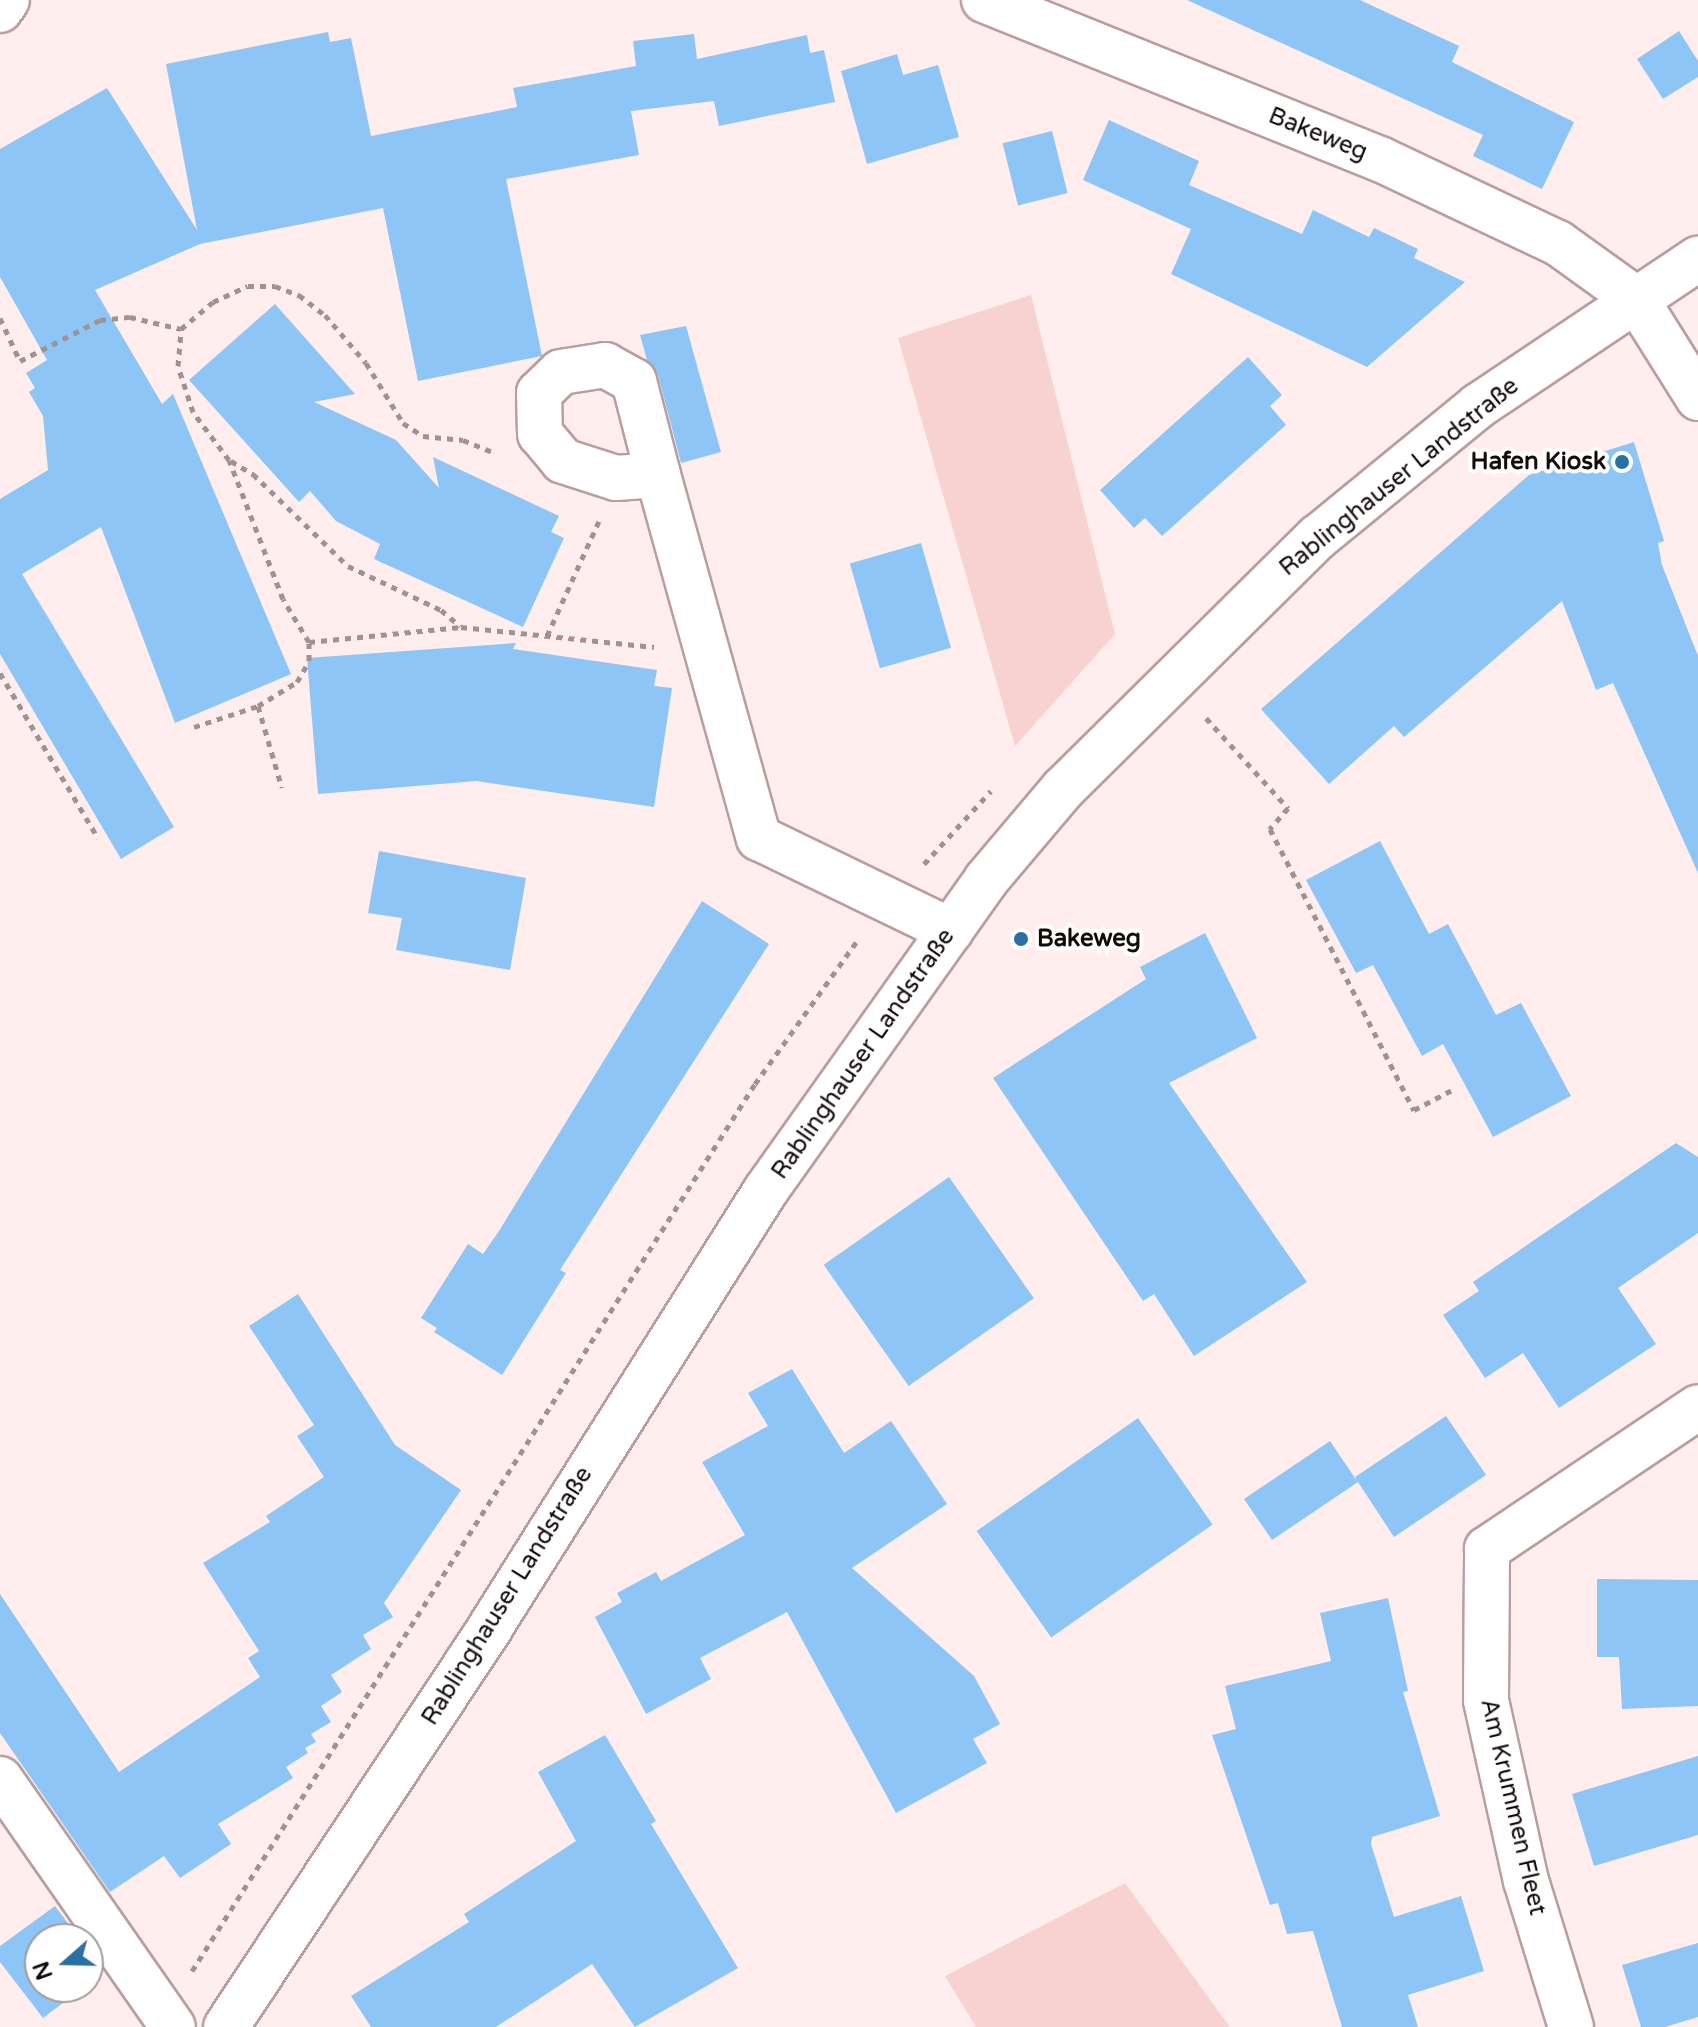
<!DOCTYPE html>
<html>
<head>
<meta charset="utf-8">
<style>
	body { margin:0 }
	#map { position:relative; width:1698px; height:2027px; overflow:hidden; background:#ffeeed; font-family:"Varela Round",sans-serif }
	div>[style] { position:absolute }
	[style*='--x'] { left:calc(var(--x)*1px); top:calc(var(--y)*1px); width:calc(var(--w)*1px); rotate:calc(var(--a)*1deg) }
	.green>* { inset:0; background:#f7d2d0 }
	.building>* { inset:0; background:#8cc5f6; transform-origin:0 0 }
	.path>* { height:5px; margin-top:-2.5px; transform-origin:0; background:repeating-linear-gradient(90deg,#9f9291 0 6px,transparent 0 12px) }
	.roads { filter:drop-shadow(2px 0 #b89e9c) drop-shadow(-2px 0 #b89e9c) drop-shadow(0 2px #b89e9c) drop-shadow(0 -2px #b89e9c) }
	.minor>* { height:44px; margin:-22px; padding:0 22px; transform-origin:22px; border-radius:22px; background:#fff }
	.dots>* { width:22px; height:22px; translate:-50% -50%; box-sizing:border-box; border:4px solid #fff; border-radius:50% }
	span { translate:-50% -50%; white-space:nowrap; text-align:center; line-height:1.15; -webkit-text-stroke:8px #fff; paint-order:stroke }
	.street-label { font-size:24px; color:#130b0a }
	.poi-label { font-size:24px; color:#130b0a; font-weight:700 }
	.right { translate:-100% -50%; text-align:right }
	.left { translate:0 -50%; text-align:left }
	.north { position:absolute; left:24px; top:1923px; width:80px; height:80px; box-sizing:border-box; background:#fff; border:2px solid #a19d9d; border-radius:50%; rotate:250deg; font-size:22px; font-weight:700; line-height:32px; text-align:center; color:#130b0a }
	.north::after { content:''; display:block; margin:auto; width:28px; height:36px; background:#2a70a5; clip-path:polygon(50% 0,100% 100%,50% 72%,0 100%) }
</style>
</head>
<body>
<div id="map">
	<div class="green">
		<i style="clip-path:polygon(1031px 295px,1115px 634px,1015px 746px,898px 338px)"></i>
		<i style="clip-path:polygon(1125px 1883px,1230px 2027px,976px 2027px,945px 1976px)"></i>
	</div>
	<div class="building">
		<i style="clip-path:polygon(1187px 0,1360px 0,1459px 46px,1452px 62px,1574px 122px,1542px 189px,1473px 156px,1483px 135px)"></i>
		<i style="clip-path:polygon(1679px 31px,1698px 61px,1698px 77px,1663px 99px,1637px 59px)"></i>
		<i style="clip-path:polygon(328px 32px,330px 42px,351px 38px,371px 136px,517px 107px,513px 88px,636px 66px,633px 41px,694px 34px,697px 59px,807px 35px,810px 53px,824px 50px,835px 102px,719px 126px,714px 101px,631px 111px,639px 155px,506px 179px,542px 356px,418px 381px,383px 208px,200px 244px,95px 290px,162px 404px,173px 394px,291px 674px,175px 723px,101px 527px,22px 574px,174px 827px,121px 859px,0 654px,0 499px,48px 470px,43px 416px,29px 392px,35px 388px,26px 373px,47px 360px,0 277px,0 149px,107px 88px,197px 230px,166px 64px)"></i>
		<i style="clip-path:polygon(897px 54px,903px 75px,938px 65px,959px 137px,867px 164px,841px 71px)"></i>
		<i style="clip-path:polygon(1109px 120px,1199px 161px,1189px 185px,1302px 234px,1313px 210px,1369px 237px,1374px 228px,1418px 249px,1414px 258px,1465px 282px,1367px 367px,1171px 274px,1191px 229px,1083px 180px)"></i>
		<i style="left:1052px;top:131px;width:64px;height:51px;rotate:76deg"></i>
		<i style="clip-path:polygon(275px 304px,355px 394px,314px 402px,396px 440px,439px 488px,433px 457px,559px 516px,551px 532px,564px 538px,523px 627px,374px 559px,380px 544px,336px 521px,310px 491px,299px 502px,189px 380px)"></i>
		<i style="clip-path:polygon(686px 326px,721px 452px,681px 463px,658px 375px,647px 360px,640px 335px)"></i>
		<i style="clip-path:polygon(1248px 357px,1282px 395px,1270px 406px,1286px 425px,1162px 536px,1145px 518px,1134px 528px,1100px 490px)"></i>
		<i style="clip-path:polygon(1634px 442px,1664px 541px,1658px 543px,1662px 565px,1698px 656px,1698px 873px,1613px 683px,1596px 690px,1562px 601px,1404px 737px,1394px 726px,1329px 784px,1261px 709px,1529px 475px)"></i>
		<i style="left:921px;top:543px;width:109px;height:74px;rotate:74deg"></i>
		<i style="clip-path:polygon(516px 643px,513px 649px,657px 670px,654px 686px,672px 688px,654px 807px,476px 781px,318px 794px,307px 658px)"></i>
		<i style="clip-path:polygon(1380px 841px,1429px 934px,1448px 924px,1496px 1015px,1521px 1003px,1571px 1096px,1493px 1137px,1443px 1044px,1422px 1056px,1373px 965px,1356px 973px,1306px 880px)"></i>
		<i style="clip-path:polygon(379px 851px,526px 878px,510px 970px,396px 950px,402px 918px,368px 913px)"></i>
		<i style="clip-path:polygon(702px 901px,769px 944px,560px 1270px,566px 1273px,502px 1375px,434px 1332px,437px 1328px,421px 1318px,468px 1244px,483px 1254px,499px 1231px)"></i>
		<i style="clip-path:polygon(1205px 933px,1257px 1038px,1169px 1083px,1307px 1282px,1194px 1356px,1154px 1294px,1143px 1301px,993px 1078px,1146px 979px,1140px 967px)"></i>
		<i style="clip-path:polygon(1676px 1143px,1698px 1157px,1698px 1233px,1618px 1288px,1656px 1344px,1559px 1408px,1523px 1353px,1485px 1378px,1443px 1315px,1479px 1291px,1473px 1282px)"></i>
		<i style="left:949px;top:1177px;width:148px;height:153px;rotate:55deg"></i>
		<i style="clip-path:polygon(298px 1294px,395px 1445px,461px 1490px,384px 1603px,393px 1617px,363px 1635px,371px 1649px,331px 1675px,342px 1692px,321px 1706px,331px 1722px,311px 1734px,316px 1742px,305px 1748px,308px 1753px,286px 1767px,293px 1778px,218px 1824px,231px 1844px,180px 1878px,164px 1856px,110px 1892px,0 1733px,0 1594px,119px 1772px,260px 1677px,248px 1658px,259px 1651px,203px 1563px,270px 1522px,266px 1516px,324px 1477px,297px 1436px,314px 1425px,249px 1326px)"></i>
		<i style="clip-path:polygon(792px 1369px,844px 1453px,891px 1421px,947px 1504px,852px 1568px,974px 1676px,1000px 1724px,973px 1739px,987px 1763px,896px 1813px,787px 1612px,700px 1658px,711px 1679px,646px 1714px,595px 1617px,622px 1602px,617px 1593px,656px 1572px,661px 1581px,745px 1535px,702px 1462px,768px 1426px,748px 1393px)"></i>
		<i style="clip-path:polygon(1446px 1416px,1486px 1475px,1394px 1537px,1358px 1482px,1272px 1540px,1244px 1499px,1330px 1441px,1357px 1481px,1355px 1477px)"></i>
		<i style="left:1138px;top:1418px;width:130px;height:197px;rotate:55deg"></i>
		<i style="clip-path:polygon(1597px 1579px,1698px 1580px,1698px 1706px,1622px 1709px,1619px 1657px,1597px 1657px)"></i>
		<i style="clip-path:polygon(1388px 1598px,1408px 1691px,1403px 1692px,1440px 1816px,1372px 1837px,1371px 1844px,1394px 1917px,1461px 1896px,1484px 1971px,1408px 1995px,1418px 2027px,1342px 2027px,1313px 1931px,1287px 1934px,1278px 1903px,1270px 1905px,1212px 1735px,1236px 1729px,1225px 1686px,1331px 1661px,1320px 1613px)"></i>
		<i style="clip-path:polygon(605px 1735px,656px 1821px,651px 1824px,738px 1968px,635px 2027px,592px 1964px,496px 2027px,371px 2027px,351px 1996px,469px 1922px,464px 1914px,576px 1841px,538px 1772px)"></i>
		<i style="clip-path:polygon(1698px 1756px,1698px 1835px,1594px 1866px,1572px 1794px)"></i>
		<i style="clip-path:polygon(55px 1906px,80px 1939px,40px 1939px,40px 1987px,84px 1987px,43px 2018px,0 1962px,0 1946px)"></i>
		<i style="clip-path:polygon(1698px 1943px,1698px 2017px,1665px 2027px,1641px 2027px,1622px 1965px)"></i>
	</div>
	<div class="path">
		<i style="--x:0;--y:318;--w:47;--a:65.1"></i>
		<i style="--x:20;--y:361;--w:90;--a:-27.1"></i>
		<i style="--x:100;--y:320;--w:30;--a:-6"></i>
		<i style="--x:130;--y:317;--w:52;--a:13.2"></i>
		<i style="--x:231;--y:461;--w:26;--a:31"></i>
		<i style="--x:253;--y:474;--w:132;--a:44.1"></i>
		<i style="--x:348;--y:566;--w:103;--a:25.3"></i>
		<i style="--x:441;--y:610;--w:25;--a:40"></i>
		<i style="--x:547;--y:636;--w:126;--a:-65.7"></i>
		<i style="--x:309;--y:642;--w:153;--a:-5.6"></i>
		<i style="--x:461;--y:627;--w:194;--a:5.9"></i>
		<i style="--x:0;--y:673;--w:192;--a:59.3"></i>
		<i style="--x:258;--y:706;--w:85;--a:73.7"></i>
		<i style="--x:1206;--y:718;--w:122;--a:47.7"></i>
		<i style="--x:1288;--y:808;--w:28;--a:131"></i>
		<i style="--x:1270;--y:829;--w:316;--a:62.9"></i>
		<i style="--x:1414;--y:1110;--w:45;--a:-27.7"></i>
		<i style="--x:194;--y:727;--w:67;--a:-18.2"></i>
		<i style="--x:258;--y:706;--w:46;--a:-31.6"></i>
		<i style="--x:297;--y:682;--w:24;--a:-60"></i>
		<i style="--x:309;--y:661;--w:19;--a:-90"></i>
		<i style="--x:309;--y:642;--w:50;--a:-121.2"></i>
		<i style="--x:283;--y:599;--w:149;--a:-111.2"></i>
		<i style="--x:229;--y:460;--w:60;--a:-126.9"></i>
		<i style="--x:193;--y:412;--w:48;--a:-108.1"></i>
		<i style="--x:178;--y:366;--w:37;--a:-85"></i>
		<i style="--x:181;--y:329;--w:42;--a:-40.2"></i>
		<i style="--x:213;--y:302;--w:38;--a:-25"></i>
		<i style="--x:248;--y:286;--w:27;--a:0"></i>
		<i style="--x:275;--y:286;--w:26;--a:21"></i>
		<i style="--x:299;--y:295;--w:33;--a:38"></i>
		<i style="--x:325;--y:315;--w:63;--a:49.5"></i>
		<i style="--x:366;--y:363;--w:70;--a:58.3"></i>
		<i style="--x:403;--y:423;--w:24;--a:33"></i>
		<i style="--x:423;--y:436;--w:40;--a:5.7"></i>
		<i style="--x:463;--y:440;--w:35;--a:22"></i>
		<i style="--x:924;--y:864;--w:99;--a:-47.5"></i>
		<i style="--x:192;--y:1971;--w:1051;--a:-57.6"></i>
		<i style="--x:755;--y:1084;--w:176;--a:-54.5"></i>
	</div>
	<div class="roads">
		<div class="minor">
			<i style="--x:984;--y:0;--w:427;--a:21.9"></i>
			<i style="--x:1380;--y:159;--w:197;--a:25.3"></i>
			<i style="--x:1558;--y:243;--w:96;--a:35.7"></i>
			<i style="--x:1636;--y:299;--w:117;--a:57.9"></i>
			<i style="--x:0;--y:10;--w:12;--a:-55"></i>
			<i style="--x:605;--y:365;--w:33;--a:29"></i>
			<i style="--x:634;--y:381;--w:97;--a:75.7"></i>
			<i style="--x:658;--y:475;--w:42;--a:175.9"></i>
			<i style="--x:616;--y:478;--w:56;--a:-162.2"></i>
			<i style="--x:563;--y:461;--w:35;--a:-130"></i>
			<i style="--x:540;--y:434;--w:41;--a:-91.4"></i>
			<i style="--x:539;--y:393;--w:30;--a:-44"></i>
			<i style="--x:561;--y:372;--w:45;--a:-9"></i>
			<i style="--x:658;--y:475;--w:377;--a:74.5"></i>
			<i style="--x:759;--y:838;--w:213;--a:25.8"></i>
			<i style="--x:0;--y:1779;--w:302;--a:55.1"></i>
			<i style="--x:226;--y:2027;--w:481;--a:-56.5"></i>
			<i style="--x:491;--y:1626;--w:515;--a:-57.76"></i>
			<i style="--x:766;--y:1190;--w:380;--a:-54.6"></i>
			<i style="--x:986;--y:880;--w:119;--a:-49.8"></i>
			<i style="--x:1063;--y:789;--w:359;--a:-44.7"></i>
			<i style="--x:1318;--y:537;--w:207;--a:-39.3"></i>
			<i style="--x:1478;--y:406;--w:265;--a:-33.8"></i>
			<i style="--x:1571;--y:2027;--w:153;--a:-107.1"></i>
			<i style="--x:1526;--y:1881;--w:185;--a:-102.5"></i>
			<i style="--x:1486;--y:1700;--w:151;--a:-89.6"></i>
			<i style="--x:1487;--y:1549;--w:254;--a:-33.9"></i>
		</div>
	</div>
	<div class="dots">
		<i style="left:1622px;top:462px;background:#2a70a5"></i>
		<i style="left:1021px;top:939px;background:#2a70a5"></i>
	</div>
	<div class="street-label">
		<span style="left:1318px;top:134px;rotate:22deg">Bakeweg</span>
		<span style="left:1399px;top:477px;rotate:-39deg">Rablinghauser Landstraße</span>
		<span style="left:863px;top:1054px;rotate:-55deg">Rablinghauser Landstraße</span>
		<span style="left:507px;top:1596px;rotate:-58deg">Rablinghauser Landstraße</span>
		<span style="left:1513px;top:1807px;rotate:77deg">Am Krummen Fleet</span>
	</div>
	<div class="poi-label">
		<span class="right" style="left:1606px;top:462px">Hafen Kiosk</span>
		<span class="left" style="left:1037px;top:939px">Bakeweg</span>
	</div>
	<div class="north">N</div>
</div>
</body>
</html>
